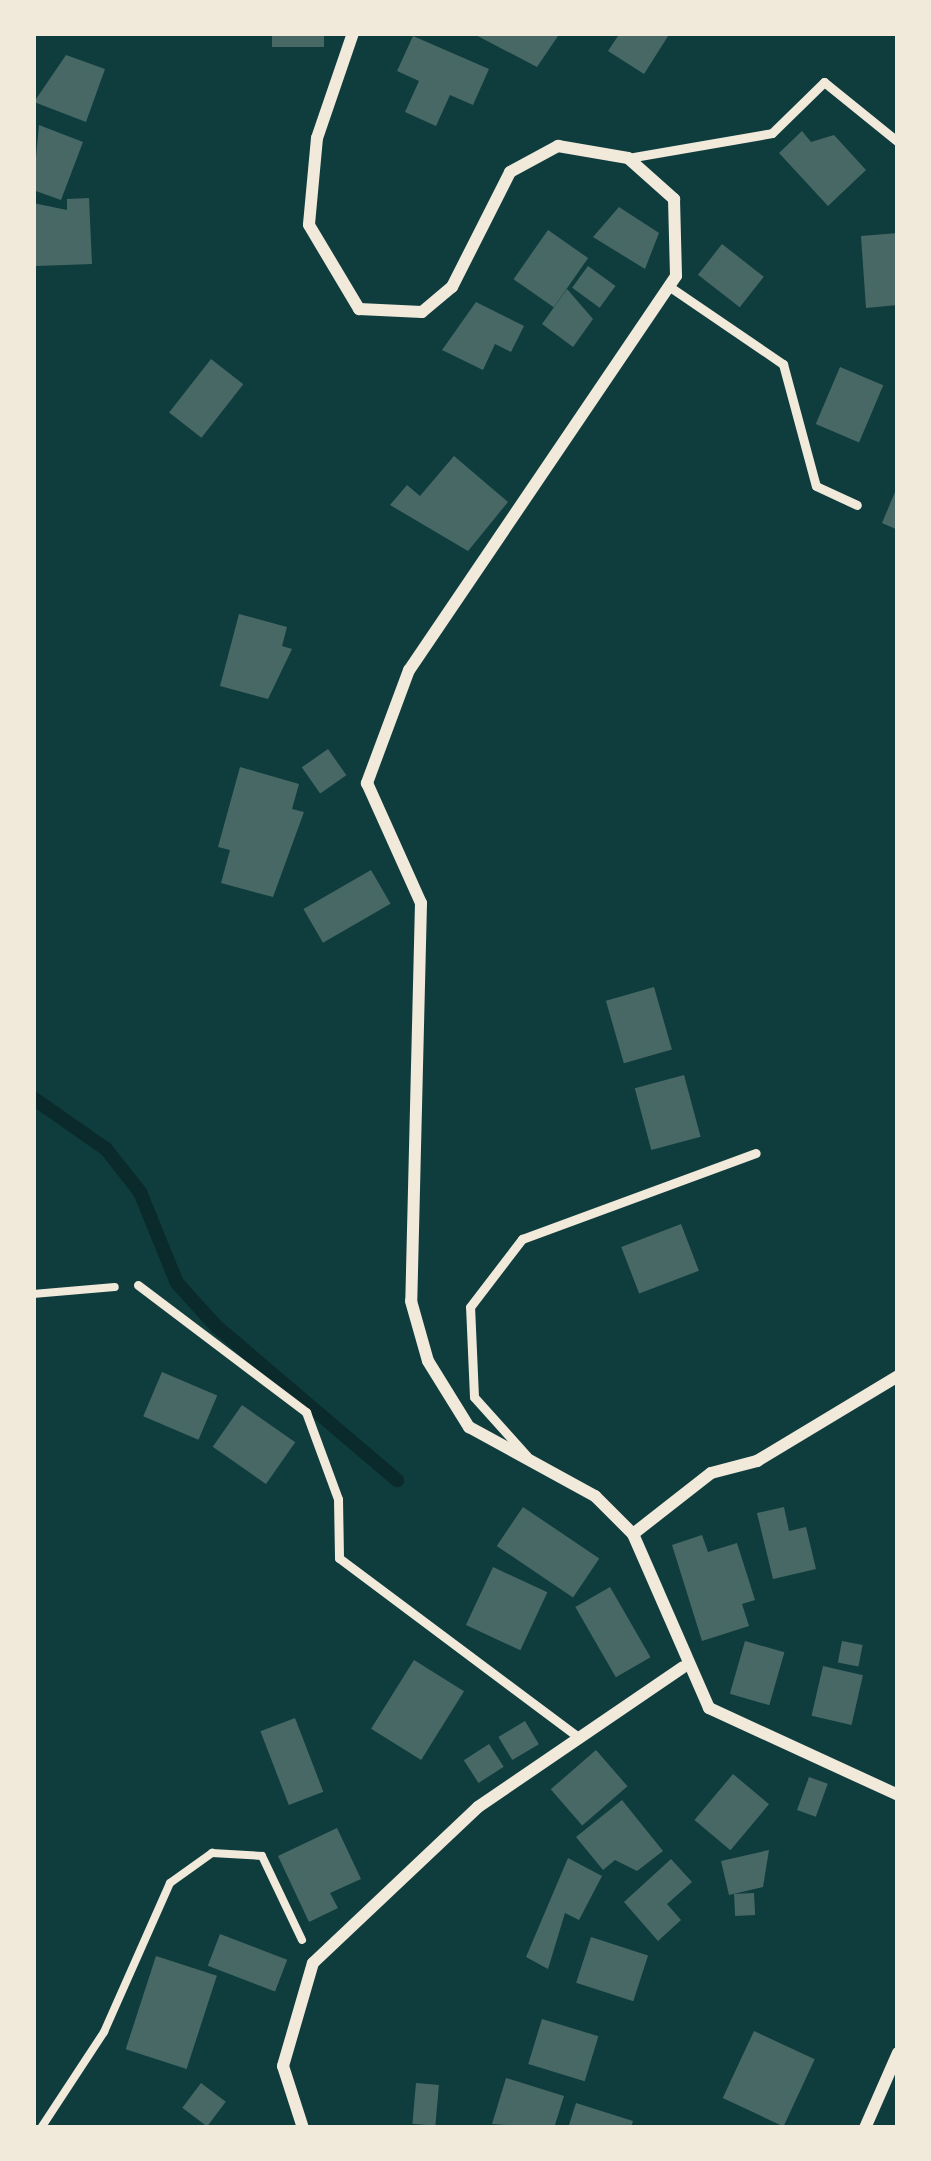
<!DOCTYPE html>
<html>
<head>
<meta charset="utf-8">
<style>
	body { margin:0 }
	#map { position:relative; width:931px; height:2161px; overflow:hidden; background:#0f3d3e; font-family:Cabin,sans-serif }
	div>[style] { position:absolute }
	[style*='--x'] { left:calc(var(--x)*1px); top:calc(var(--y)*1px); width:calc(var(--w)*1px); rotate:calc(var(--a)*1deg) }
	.stream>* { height:14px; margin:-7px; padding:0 7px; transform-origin:7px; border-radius:7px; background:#0a2a2b }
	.building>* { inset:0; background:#486865; transform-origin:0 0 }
	.path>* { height:8px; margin:-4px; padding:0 4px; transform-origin:4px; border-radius:4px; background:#f1e9da }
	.service>* { height:9px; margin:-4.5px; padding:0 4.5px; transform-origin:4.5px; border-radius:4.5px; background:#f1e9da }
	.minor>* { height:12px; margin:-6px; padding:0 6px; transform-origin:6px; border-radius:6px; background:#f1e9da }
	span { translate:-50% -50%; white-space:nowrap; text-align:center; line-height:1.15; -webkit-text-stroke:12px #f1e9da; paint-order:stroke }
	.frame { position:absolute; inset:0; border:36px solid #f1e9da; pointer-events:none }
</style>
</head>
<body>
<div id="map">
	<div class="stream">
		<i style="--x:33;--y:1098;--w:89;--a:34.9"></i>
		<i style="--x:106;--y:1149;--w:55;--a:51.7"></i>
		<i style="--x:140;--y:1192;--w:98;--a:67.9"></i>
		<i style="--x:177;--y:1283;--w:58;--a:47.8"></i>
		<i style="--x:216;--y:1326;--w:238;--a:40.4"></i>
	</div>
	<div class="building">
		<i style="left:272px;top:33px;width:52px;height:14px"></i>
		<i style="clip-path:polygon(472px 33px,560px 33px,537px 67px)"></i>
		<i style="clip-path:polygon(620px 33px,670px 33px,644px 74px,608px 51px)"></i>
		<i style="clip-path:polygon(413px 36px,489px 69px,473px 105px,450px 95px,436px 126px,405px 112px,419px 81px,397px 71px)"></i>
		<i style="clip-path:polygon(66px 55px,105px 69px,86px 122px,34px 102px)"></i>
		<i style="clip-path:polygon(39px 125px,83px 142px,61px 200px,33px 190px)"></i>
		<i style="clip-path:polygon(802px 131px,811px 142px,834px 135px,866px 170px,828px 206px,779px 153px)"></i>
		<i style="clip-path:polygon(89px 198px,92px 264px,36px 266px,33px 203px,67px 210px,67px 199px)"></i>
		<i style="clip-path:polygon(619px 207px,659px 233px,645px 269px,593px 237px)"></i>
		<i style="left:548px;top:230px;width:49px;height:60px;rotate:35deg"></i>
		<i style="clip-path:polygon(898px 233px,898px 305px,866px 308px,861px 236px)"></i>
		<i style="left:722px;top:244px;width:53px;height:39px;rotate:38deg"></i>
		<i style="left:588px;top:266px;width:34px;height:27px;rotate:36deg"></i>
		<i style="clip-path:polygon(567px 289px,593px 319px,573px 347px,542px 324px)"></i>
		<i style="clip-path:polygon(476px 302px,524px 326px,511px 352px,495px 344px,483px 370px,442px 350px)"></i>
		<i style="left:211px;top:359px;width:41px;height:68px;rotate:38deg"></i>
		<i style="left:840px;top:367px;width:47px;height:62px;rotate:23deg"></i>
		<i style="clip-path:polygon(454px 456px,508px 502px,468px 551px,390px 505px,407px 485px,420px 496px)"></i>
		<i style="clip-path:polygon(898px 485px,898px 530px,882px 523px)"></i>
		<i style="clip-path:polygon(239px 614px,287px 627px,282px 646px,292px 649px,268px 699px,220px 686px)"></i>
		<i style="left:328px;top:749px;width:32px;height:32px;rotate:55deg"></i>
		<i style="clip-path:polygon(240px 767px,299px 784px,292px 809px,304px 812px,273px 897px,221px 883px,230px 850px,218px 847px)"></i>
		<i style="left:371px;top:870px;width:39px;height:78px;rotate:60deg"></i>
		<i style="left:654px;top:987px;width:65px;height:50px;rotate:74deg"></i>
		<i style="left:684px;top:1075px;width:64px;height:51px;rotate:75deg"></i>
		<i style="left:681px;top:1224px;width:50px;height:64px;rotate:69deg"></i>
		<i style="left:162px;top:1372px;width:60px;height:48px;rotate:23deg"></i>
		<i style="left:242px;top:1405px;width:65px;height:51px;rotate:35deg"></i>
		<i style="left:523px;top:1507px;width:92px;height:47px;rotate:34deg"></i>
		<i style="clip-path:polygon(784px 1507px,789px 1531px,806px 1527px,816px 1569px,773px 1579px,757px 1513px)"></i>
		<i style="clip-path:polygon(702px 1535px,708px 1552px,737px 1543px,755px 1600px,742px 1604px,749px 1626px,702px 1641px,672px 1545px)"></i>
		<i style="left:493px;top:1567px;width:60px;height:64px;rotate:25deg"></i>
		<i style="left:610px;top:1587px;width:81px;height:40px;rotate:60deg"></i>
		<i style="left:745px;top:1641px;width:41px;height:55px;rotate:16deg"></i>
		<i style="left:842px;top:1641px;width:21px;height:22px;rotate:11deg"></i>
		<i style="left:414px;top:1660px;width:59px;height:81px;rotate:32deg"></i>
		<i style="left:823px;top:1666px;width:41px;height:51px;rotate:13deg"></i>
		<i style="left:295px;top:1718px;width:79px;height:37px;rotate:69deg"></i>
		<i style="left:525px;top:1721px;width:27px;height:31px;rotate:59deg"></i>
		<i style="left:489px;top:1744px;width:27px;height:30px;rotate:57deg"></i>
		<i style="left:596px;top:1750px;width:48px;height:60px;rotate:49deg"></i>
		<i style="left:733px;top:1774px;width:47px;height:60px;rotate:40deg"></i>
		<i style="left:809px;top:1777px;width:20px;height:35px;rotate:20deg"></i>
		<i style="clip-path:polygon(622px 1800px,663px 1851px,637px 1871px,615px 1860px,603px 1870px,576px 1837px)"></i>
		<i style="clip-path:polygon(337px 1828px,361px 1879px,330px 1893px,338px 1908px,309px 1922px,278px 1856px)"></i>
		<i style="clip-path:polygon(769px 1850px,763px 1887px,729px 1895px,721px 1861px)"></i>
		<i style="clip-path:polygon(568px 1858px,602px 1876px,579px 1920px,565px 1913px,548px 1969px,526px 1957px)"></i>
		<i style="clip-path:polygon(671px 1859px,692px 1882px,667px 1904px,681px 1920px,658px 1941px,624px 1902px)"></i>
		<i style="left:754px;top:1893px;width:22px;height:20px;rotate:87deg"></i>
		<i style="left:220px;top:1934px;width:72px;height:34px;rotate:21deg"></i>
		<i style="left:591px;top:1937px;width:60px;height:48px;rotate:18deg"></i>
		<i style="left:156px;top:1956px;width:64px;height:98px;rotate:18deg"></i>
		<i style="left:542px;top:2019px;width:59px;height:47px;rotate:17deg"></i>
		<i style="left:754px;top:2031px;width:67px;height:74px;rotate:25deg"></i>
		<i style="clip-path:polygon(506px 2078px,564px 2096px,554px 2128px,492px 2124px)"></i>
		<i style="left:201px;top:2083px;width:31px;height:31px;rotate:37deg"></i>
		<i style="left:416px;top:2083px;width:23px;height:41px;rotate:5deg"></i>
		<i style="clip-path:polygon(576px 2103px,633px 2121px,631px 2128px,568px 2128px)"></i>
	</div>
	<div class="path">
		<i style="--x:33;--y:1294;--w:82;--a:-4.9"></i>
		<i style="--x:41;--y:2128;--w:115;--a:-56.7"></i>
		<i style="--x:104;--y:2032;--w:163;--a:-66.1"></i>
		<i style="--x:170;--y:1883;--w:52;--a:-35.5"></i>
		<i style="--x:212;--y:1853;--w:50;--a:3.4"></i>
		<i style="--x:262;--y:1856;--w:93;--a:64.5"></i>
	</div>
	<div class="service">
		<i style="--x:628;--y:158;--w:146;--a:-9.8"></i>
		<i style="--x:772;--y:133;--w:73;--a:-44.4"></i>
		<i style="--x:824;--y:82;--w:95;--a:39"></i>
		<i style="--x:670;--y:287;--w:137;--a:34.3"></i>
		<i style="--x:783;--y:364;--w:126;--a:74.9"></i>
		<i style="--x:816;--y:486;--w:45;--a:24.9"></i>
		<i style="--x:138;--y:1285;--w:211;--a:37.1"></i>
		<i style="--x:306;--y:1412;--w:93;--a:69.8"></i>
		<i style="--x:338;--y:1499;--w:59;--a:89"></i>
		<i style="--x:339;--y:1558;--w:299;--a:36.8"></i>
		<i style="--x:527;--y:1456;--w:79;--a:-131.9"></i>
		<i style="--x:474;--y:1397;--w:90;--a:-92.5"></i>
		<i style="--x:470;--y:1307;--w:86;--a:-52.6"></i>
		<i style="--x:522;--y:1239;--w:249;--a:-20.2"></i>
	</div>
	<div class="minor">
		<i style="--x:353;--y:33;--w:111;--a:108.9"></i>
		<i style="--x:317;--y:138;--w:87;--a:95.3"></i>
		<i style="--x:309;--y:225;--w:98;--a:59.2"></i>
		<i style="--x:359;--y:309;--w:63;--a:2.7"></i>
		<i style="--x:422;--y:312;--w:39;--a:-40"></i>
		<i style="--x:452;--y:287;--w:129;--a:-63.2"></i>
		<i style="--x:510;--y:172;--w:55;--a:-28.4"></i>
		<i style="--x:558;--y:146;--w:71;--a:9.7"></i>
		<i style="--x:628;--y:158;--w:62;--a:41.7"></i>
		<i style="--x:674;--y:199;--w:77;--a:88.5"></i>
		<i style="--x:676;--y:276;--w:476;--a:124.1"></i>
		<i style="--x:409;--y:670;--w:121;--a:110.4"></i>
		<i style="--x:367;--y:783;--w:132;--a:65.8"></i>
		<i style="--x:421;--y:903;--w:398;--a:91.4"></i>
		<i style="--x:411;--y:1301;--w:62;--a:74.2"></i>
		<i style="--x:428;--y:1361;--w:78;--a:58.2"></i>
		<i style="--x:469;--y:1427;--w:144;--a:28.7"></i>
		<i style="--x:595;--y:1496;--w:54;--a:45"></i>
		<i style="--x:633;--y:1534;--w:190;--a:66.4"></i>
		<i style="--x:709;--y:1708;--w:208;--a:24.7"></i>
		<i style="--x:633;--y:1534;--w:99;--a:-38"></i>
		<i style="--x:711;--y:1473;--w:48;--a:-14.6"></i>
		<i style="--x:757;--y:1461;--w:165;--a:-31.1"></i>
		<i style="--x:303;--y:2128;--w:65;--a:-107.9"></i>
		<i style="--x:283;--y:2066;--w:107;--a:-73.8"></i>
		<i style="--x:313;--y:1963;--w:227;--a:-43.4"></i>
		<i style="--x:478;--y:1807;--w:248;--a:-34.3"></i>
		<i style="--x:865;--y:2128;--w:82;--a:-66.3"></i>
	</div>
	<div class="frame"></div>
</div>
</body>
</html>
